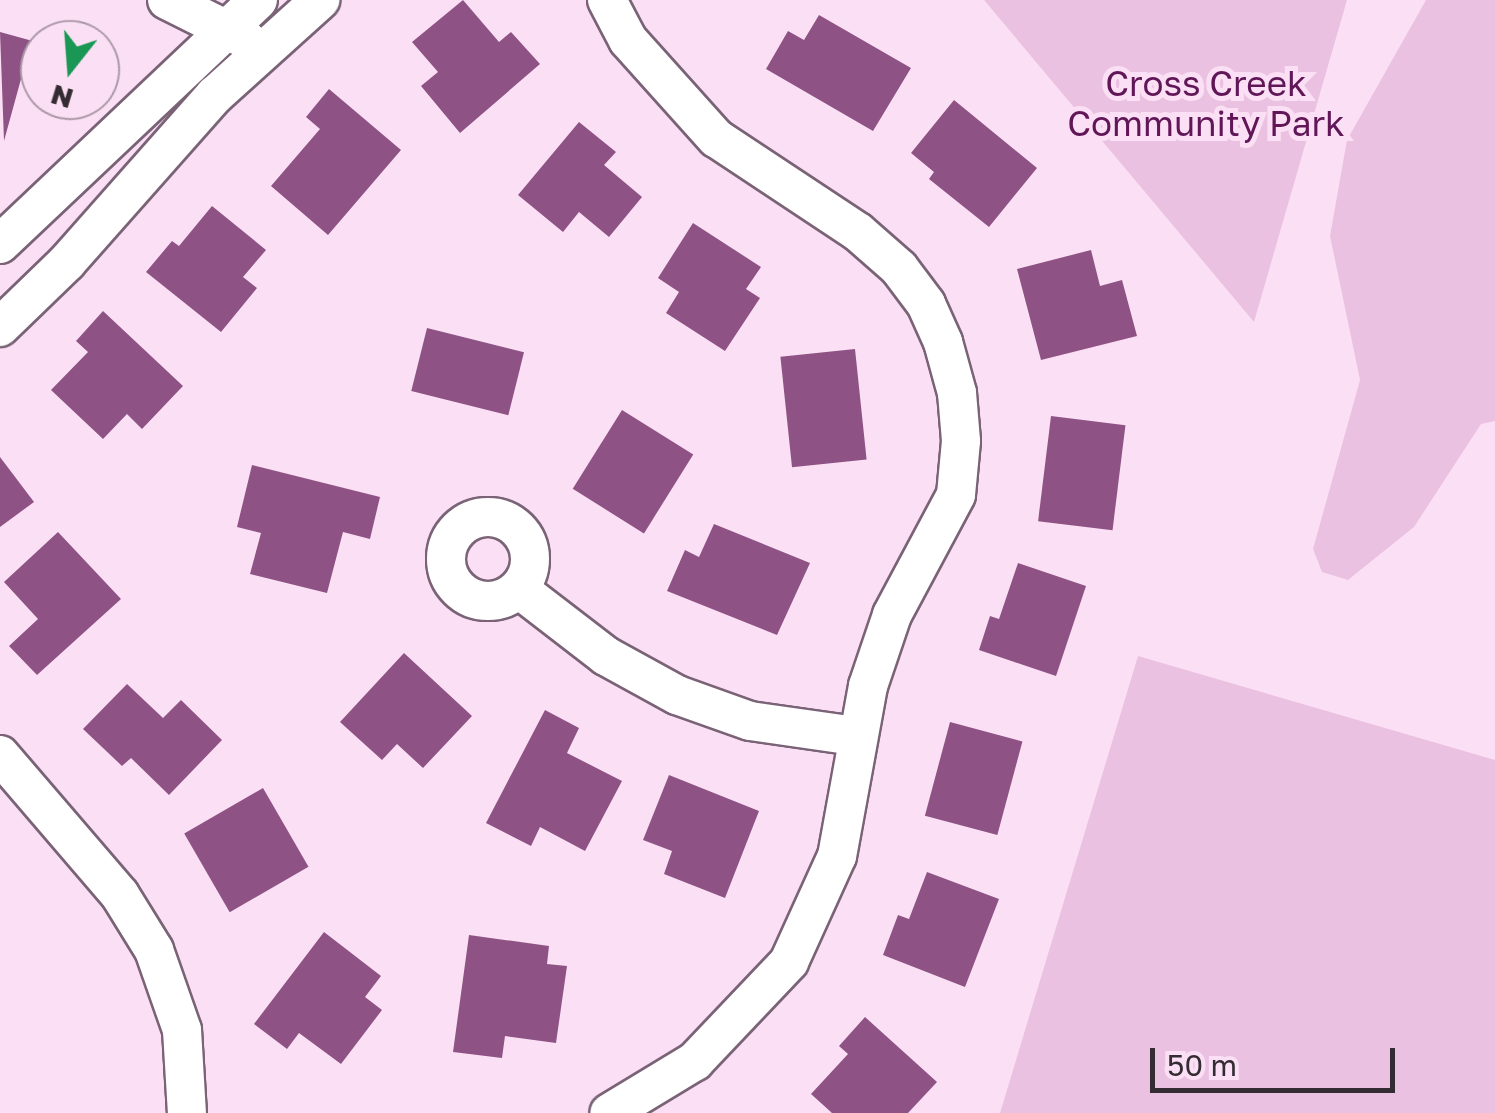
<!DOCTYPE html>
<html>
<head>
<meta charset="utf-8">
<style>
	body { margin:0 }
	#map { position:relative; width:1495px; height:1113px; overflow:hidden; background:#fbe0f5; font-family:"Golos Text",sans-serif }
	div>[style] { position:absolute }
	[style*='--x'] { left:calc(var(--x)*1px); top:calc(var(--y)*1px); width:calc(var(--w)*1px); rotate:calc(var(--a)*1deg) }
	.green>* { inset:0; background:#ebc1e2 }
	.building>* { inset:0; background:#8e5384; transform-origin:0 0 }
	.roads { filter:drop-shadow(2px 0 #7a6376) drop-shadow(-2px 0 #7a6376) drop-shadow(0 2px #7a6376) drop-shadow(0 -2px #7a6376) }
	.minor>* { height:38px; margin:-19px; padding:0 19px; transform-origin:19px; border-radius:19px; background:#fff }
	.minor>.ring { margin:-19px; padding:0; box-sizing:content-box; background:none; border:38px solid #fff; border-radius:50% }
	span { translate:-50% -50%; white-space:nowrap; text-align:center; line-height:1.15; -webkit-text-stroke:10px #fbe0f5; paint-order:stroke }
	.park-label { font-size:35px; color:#611658 }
	.north { position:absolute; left:20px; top:20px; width:100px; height:100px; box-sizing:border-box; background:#fbe0f5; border:2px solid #ac98a7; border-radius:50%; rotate:197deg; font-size:28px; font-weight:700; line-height:40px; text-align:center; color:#352b33 }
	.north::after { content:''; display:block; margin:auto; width:35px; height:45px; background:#1a9754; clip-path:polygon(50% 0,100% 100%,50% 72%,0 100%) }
	.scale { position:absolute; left:1150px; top:1048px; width:245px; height:45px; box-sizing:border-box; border:5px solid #352b33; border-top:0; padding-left:12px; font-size:30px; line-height:35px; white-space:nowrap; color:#352b33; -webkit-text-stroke:8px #fbe0f5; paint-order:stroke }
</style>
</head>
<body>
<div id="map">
	<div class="green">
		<i style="clip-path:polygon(984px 0,1347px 0,1254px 322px)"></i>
		<i style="clip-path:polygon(1426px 0,1495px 0,1495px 421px,1481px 424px,1414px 527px,1348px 580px,1322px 572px,1313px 549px,1360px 380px,1330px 236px,1347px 140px)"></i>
		<i style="clip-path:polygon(1138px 656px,1495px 760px,1495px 1113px,1000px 1113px)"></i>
	</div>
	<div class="building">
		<i style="clip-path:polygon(463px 0,499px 42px,511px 32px,540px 64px,460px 133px,421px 86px,438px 72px,412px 42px)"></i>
		<i style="clip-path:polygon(819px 15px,911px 68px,873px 131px,766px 69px,788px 31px,804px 40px)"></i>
		<i style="clip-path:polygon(0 32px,40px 43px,40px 84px,21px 79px,4px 141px)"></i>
		<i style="clip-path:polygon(329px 89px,401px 150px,328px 235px,271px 186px,320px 129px,306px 117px)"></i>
		<i style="clip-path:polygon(954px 100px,1037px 168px,989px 227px,929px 179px,934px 172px,911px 153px)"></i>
		<i style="clip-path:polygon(579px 122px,616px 152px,604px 165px,642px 197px,609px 237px,579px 212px,563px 232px,518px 195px)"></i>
		<i style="clip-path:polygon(212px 206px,266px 250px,243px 277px,257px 288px,221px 332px,146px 272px,172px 241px,179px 246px)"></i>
		<i style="clip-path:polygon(693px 223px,761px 267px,746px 289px,760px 298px,725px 351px,666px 313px,679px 292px,658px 278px)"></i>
		<i style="clip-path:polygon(1091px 250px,1100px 286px,1122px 280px,1137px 336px,1041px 360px,1017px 269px)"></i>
		<i style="clip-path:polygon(103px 311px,183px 386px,142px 429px,127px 414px,103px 439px,51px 390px,88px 352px,76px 341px)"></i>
		<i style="left:427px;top:328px;width:100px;height:65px;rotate:14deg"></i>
		<i style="left:855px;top:349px;width:111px;height:75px;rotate:84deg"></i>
		<i style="left:622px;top:410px;width:84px;height:93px;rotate:32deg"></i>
		<i style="left:1051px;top:416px;width:75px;height:106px;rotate:7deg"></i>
		<i style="clip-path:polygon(0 457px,34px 502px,0 527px)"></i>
		<i style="clip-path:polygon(252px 465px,380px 497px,370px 539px,343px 532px,327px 593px,250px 574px,261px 533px,237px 527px)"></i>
		<i style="clip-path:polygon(714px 524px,810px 563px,777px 635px,667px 591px,685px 550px,699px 557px)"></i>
		<i style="clip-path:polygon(58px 532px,121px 599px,37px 675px,9px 646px,38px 619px,4px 582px)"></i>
		<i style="clip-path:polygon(1018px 563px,1086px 586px,1056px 676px,979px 650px,990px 616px,999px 619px)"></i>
		<i style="clip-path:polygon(404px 653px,472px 716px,423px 768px,397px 744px,382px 760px,340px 722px)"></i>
		<i style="clip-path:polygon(127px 684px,163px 718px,181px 700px,222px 740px,169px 795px,131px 758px,122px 766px,83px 729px)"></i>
		<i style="clip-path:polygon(545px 710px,579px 728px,567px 753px,622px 781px,585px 851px,540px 827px,531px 846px,486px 823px)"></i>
		<i style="left:950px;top:722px;width:75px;height:97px;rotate:15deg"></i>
		<i style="clip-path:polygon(669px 775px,759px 811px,725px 898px,664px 874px,672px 851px,643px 840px)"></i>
		<i style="left:263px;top:788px;width:91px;height:91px;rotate:60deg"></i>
		<i style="clip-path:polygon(927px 872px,999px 899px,965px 987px,883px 955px,898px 915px,909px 919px)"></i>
		<i style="clip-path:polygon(324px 932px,381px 976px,365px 997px,382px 1010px,341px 1064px,299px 1033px,287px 1049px,254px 1024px)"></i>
		<i style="clip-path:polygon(469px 935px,549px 946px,547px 964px,567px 966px,556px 1043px,505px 1036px,502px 1058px,453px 1052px)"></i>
		<i style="clip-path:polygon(865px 1017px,937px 1082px,908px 1113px,832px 1113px,811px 1094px,848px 1054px,839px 1046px)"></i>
	</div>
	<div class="roads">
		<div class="minor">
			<i style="--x:167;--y:0;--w:89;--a:26.6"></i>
			<i style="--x:607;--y:0;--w:45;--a:62.3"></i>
			<i style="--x:628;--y:40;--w:132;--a:48.1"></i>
			<i style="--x:716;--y:138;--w:170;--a:33.5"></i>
			<i style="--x:858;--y:232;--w:55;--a:41.3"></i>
			<i style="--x:899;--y:268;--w:45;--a:53.1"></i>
			<i style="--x:926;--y:304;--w:42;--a:65.9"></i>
			<i style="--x:943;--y:342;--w:53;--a:74.6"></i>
			<i style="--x:957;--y:393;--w:48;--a:85.2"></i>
			<i style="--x:961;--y:441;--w:54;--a:95.3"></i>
			<i style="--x:956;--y:495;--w:136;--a:118.1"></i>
			<i style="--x:892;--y:615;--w:75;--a:108.7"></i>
			<i style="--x:868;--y:686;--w:173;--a:100.3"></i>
			<i style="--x:837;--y:856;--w:116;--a:114.4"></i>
			<i style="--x:789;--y:962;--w:137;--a:133.5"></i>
			<i style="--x:695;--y:1061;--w:100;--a:148.8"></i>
			<i style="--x:0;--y:244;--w:355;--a:-43.4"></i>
			<i style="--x:0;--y:327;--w:93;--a:-44.1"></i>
			<i style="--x:67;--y:262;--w:223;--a:-48.5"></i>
			<i style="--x:215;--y:95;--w:142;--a:-42.1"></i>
			<i class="ring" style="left:446px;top:517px;width:46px;height:46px"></i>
			<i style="--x:519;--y:589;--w:110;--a:37.6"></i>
			<i style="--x:606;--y:656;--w:81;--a:28.8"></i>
			<i style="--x:677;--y:695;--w:77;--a:19.6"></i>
			<i style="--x:750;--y:721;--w:107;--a:8.1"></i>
			<i style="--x:0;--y:755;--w:184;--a:49.4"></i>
			<i style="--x:120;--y:895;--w:65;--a:58.3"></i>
			<i style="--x:154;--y:950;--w:85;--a:70.7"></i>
			<i style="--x:182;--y:1030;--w:83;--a:86.6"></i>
		</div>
	</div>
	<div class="park-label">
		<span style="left:1206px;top:103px">Cross Creek<br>Community Park</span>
	</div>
	<div class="north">N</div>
	<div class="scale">50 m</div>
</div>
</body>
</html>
